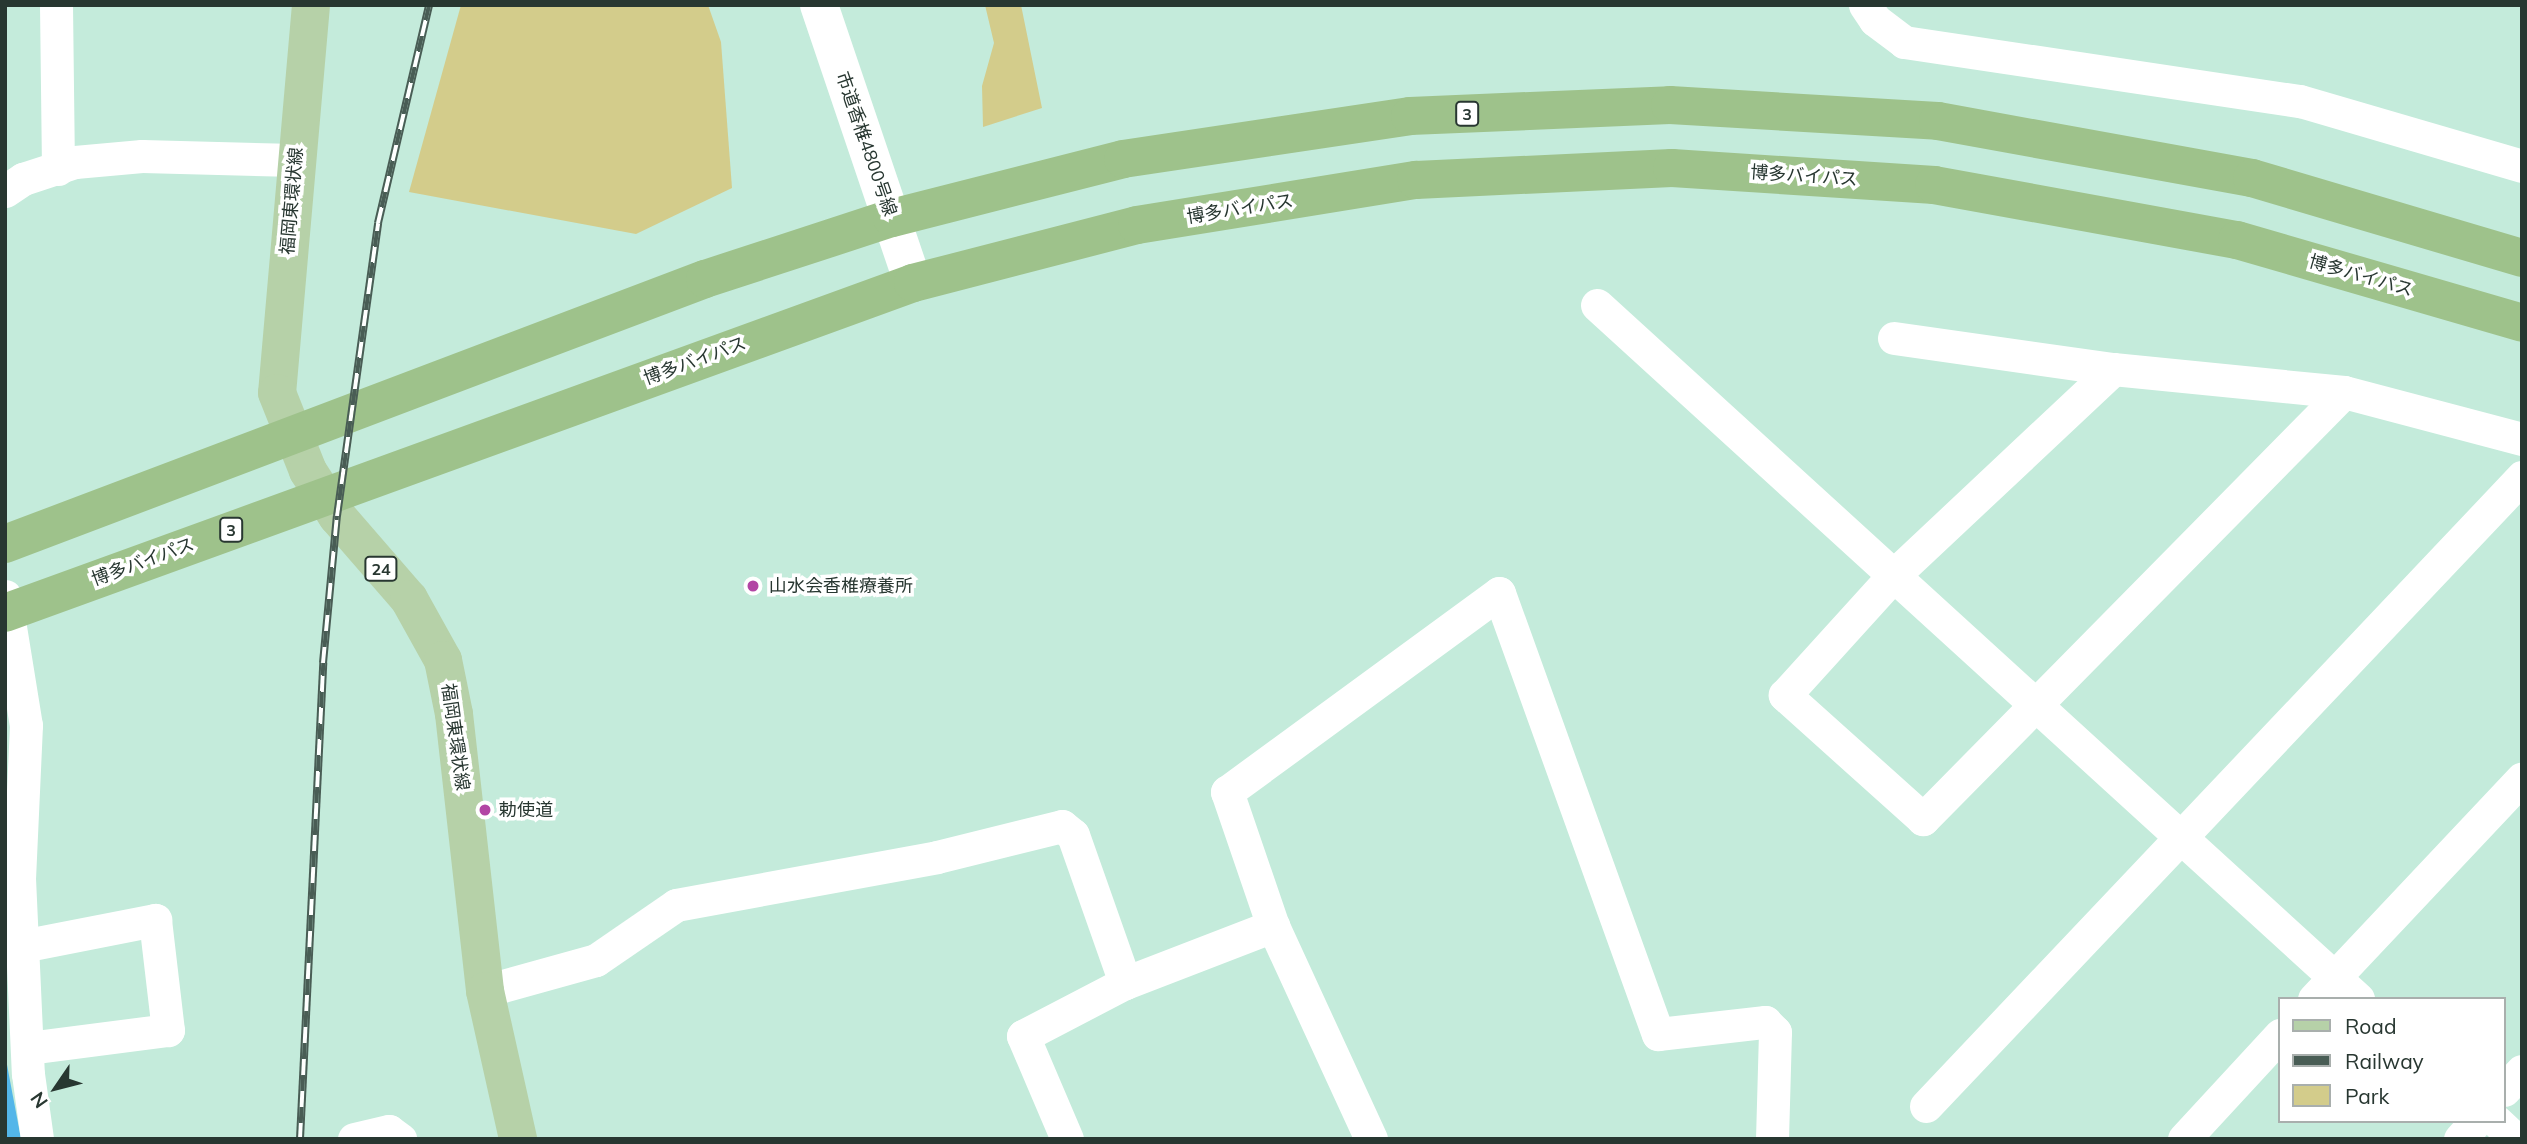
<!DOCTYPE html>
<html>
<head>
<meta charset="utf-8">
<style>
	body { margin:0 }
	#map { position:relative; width:2527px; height:1144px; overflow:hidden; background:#c4ebdb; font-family:Mulish,"Noto Sans JP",sans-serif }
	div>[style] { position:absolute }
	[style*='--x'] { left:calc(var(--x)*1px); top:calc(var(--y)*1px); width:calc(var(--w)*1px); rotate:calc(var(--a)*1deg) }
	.green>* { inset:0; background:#d3cc8b }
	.water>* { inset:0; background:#53b6e9 }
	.minor>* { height:33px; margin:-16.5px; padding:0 16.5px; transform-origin:16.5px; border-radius:16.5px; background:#fff }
	.tertiary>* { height:38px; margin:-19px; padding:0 19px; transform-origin:19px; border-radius:19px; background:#fff }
	.primary>* { height:38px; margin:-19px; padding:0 19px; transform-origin:19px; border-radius:19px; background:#b6d1a8 }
	.trunk>* { height:38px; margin:-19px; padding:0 19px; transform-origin:19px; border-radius:19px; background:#9ec28b }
	.rail>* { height:8px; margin-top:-4px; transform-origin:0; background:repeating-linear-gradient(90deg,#fff 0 16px,#495d55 0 32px); box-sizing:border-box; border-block:2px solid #495d55 }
	.dots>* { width:19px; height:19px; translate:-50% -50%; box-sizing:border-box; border:4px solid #fff; border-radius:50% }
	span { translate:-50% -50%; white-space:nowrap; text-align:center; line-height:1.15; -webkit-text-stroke:7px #fff; paint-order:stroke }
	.shield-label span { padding:2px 5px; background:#fff; border:2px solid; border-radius:5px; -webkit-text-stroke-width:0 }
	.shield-label { font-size:16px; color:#283731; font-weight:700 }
	.street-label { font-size:18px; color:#283731 }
	.poi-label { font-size:18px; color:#283731 }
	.left { translate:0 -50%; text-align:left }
	.frame { position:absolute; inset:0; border:7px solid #283731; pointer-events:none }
	.legend { position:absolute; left:2278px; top:997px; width:228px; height:126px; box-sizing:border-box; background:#fff; border:2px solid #a9afad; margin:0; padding:9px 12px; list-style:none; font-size:21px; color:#283731 }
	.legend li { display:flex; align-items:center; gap:14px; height:35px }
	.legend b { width:35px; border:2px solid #a9afad }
	.north { position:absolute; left:21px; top:1053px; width:70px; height:70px; -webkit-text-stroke:5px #fff; paint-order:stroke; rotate:235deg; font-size:19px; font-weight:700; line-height:28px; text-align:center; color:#283731 }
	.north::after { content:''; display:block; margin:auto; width:24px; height:32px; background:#283731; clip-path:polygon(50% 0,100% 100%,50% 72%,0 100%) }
</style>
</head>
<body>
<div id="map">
	<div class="green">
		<i style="clip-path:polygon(461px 5px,708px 5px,721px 42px,732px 188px,636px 234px,409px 192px)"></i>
		<i style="clip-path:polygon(985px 5px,1021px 5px,1042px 108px,983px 127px,982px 86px,994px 43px)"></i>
	</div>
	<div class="water">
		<i style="clip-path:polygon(5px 1054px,21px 1139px,5px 1139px)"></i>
	</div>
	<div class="minor">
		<i style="--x:56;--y:5;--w:164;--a:89.3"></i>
		<i style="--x:1865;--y:5;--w:18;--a:56"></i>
		<i style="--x:1875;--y:20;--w:36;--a:37"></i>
		<i style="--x:1904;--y:42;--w:400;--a:8.5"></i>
		<i style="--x:2300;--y:101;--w:231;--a:16.3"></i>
		<i style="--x:5;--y:191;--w:22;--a:-34"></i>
		<i style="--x:23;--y:179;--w:55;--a:-18.1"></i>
		<i style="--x:75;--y:162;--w:67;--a:-5.1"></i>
		<i style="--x:142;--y:156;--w:154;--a:1.5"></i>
		<i style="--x:1597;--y:305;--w:1030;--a:42.36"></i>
		<i style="--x:1894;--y:338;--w:221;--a:8.1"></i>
		<i style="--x:2344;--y:392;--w:600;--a:134.59"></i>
		<i style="--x:1923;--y:819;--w:186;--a:-138.1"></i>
		<i style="--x:1785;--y:695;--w:162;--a:-47.8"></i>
		<i style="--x:1894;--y:575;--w:301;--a:-43.2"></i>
		<i style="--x:2113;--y:369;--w:232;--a:5.7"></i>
		<i style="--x:2344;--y:392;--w:184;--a:14.8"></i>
		<i style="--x:5;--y:596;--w:131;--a:80.8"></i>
		<i style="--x:26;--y:725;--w:153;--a:92.6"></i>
		<i style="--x:19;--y:878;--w:196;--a:87.4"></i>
		<i style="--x:28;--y:1074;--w:66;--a:82.1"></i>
		<i style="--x:22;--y:946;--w:136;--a:-11.1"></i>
		<i style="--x:155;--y:920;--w:111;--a:83.3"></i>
		<i style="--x:168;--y:1030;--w:142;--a:172.7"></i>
		<i style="--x:485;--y:991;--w:115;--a:-15.6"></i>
		<i style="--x:596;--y:960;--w:97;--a:-34.5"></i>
		<i style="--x:676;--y:905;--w:265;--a:-10.4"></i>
		<i style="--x:937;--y:857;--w:129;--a:-13.9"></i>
		<i style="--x:1062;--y:826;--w:14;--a:39"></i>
		<i style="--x:1073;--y:835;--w:157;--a:70.6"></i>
		<i style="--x:2314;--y:999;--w:303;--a:-46.7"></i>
		<i style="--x:2504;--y:1090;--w:26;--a:-47"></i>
		<i style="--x:1926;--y:1106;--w:867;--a:-46.54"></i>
		<i style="--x:2496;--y:1121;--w:26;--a:43"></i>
		<i style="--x:354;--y:1139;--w:36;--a:-13"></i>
		<i style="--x:389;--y:1131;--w:14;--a:36"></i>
		<i style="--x:1067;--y:1139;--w:112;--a:-113.1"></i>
		<i style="--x:1023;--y:1036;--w:115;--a:-27.5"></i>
		<i style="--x:1125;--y:983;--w:159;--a:-21.1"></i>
		<i style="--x:1371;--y:1139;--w:234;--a:-114.7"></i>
		<i style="--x:1273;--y:926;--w:142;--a:-108.9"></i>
		<i style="--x:1227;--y:792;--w:337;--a:-36.2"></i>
		<i style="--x:1499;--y:593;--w:469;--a:70.2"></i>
		<i style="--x:1658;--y:1034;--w:108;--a:-6.4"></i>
		<i style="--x:1765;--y:1022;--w:14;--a:45"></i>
		<i style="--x:1775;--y:1032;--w:107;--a:91.6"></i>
		<i style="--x:2184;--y:1139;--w:142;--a:-47.3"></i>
		<i style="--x:2460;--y:1139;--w:24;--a:-48"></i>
	</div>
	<div class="tertiary">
		<i style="--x:819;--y:5;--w:293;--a:71.3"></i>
	</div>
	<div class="primary">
		<i style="--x:311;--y:5;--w:389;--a:95"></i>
		<i style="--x:277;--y:393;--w:84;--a:68.3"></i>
		<i style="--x:308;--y:471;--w:54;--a:57.2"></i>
		<i style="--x:337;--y:516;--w:110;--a:49.1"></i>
		<i style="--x:409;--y:599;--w:70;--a:60.9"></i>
		<i style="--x:443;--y:660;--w:55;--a:78.5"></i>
		<i style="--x:454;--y:714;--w:279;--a:83.6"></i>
		<i style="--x:485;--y:991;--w:152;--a:77.4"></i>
	</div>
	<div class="trunk">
		<i style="--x:5;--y:544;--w:748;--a:-20.74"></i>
		<i style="--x:705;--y:279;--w:197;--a:-18.1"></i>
		<i style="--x:892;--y:218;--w:238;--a:-14.3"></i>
		<i style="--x:1123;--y:159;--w:290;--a:-8.5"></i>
		<i style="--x:1410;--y:116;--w:260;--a:-2.4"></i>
		<i style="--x:1670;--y:105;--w:268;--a:3.4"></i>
		<i style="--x:1938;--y:121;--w:319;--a:10.3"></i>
		<i style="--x:2252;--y:178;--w:282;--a:16.5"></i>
		<i style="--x:5;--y:613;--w:966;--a:-19.97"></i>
		<i style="--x:913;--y:283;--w:231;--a:-14.5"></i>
		<i style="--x:1137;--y:225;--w:283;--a:-9.2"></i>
		<i style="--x:1416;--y:180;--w:256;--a:-2.7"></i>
		<i style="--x:1672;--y:168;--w:263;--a:3.7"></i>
		<i style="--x:1934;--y:185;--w:308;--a:10.3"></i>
		<i style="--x:2237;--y:240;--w:297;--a:16.2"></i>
	</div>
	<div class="rail">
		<i style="--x:300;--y:1139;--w:477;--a:-87.2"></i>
		<i style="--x:323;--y:663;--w:148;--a:-84.6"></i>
		<i style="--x:337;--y:516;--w:296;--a:-82"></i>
		<i style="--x:378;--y:223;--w:224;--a:-76.8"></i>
	</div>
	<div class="dots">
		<i style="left:753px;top:586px;background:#b245a4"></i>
		<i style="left:485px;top:810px;background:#b245a4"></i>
	</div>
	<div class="shield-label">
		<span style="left:1467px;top:114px">3</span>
		<span style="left:231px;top:530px">3</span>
		<span style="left:381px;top:569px">24</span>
	</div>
	<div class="street-label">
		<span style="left:866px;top:144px;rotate:71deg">市道香椎4800号線</span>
		<span style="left:1804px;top:176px;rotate:4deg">博多バイパス</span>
		<span style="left:292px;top:201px;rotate:-85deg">福岡東環状線</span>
		<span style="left:1240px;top:209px;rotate:-9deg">博多バイパス</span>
		<span style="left:2361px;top:276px;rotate:16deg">博多バイパス</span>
		<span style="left:695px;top:361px;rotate:-20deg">博多バイパス</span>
		<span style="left:143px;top:562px;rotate:-20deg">博多バイパス</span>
		<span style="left:455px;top:737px;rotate:82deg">福岡東環状線</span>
	</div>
	<div class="poi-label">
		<span class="left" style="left:769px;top:586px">山水会香椎療養所</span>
		<span class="left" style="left:499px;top:810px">勅使道</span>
	</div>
	<div class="frame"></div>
	<ul class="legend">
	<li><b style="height:9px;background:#b6d1a8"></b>Road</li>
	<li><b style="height:9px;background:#495d55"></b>Railway</li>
	<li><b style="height:19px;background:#d3cc8b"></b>Park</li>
	</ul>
	<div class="north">N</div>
</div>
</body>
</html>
